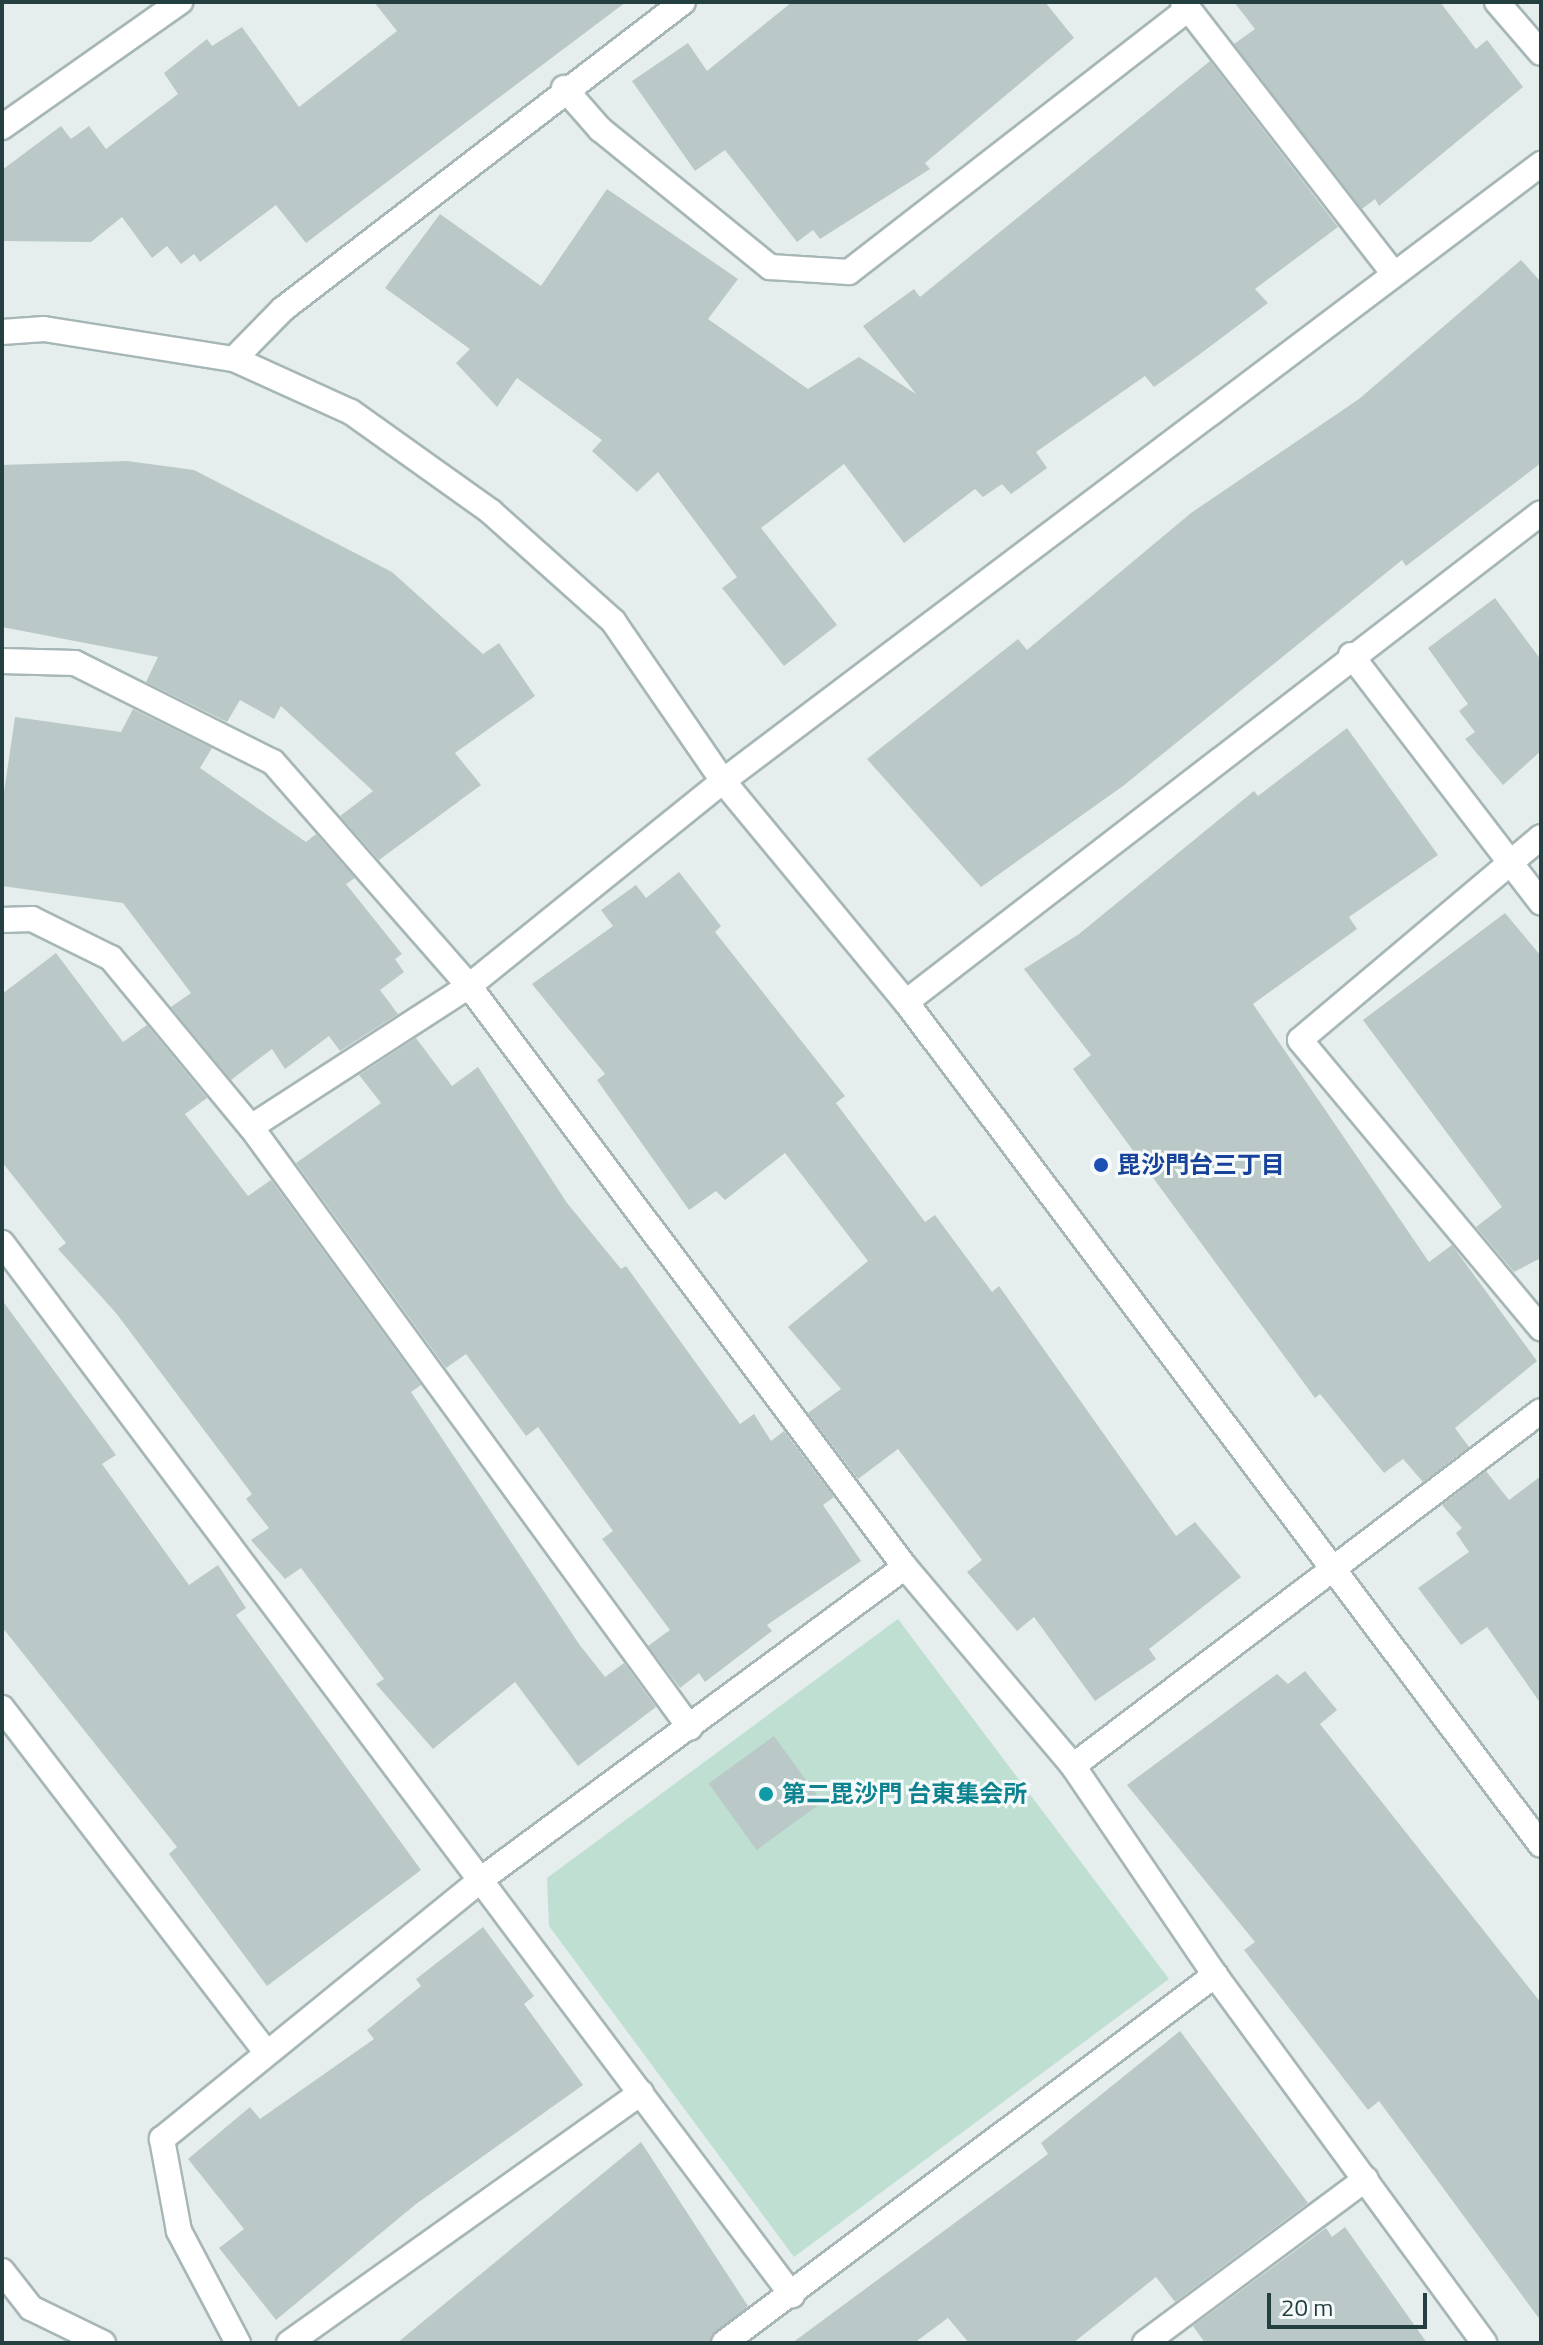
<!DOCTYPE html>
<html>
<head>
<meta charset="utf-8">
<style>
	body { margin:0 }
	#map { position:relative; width:1543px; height:2345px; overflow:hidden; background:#e5eeed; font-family:"Titillium Web","Noto Sans JP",sans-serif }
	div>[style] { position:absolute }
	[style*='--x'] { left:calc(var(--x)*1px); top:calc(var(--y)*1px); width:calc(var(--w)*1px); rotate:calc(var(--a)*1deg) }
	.green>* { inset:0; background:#bedfd2 }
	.building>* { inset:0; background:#bac9c7; transform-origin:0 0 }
	.roads { filter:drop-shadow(2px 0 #a7b6b6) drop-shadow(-2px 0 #a7b6b6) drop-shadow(0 2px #a7b6b6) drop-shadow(0 -2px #a7b6b6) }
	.minor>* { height:24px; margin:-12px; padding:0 12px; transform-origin:12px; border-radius:12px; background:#fff }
	.dots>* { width:22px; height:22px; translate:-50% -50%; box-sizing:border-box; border:4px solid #f6fafa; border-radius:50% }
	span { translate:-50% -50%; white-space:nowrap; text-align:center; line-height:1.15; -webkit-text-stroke:6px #f6fafa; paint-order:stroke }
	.transit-label { font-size:24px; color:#164399; font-weight:700 }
	.left { translate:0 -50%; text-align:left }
	.culture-label { font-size:24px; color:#0d838f; font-weight:700 }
	.frame { position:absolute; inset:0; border:4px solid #243f40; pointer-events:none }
	.scale { position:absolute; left:1267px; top:2293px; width:160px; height:36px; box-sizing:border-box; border:4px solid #243f40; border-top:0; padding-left:10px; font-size:24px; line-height:28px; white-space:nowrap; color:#243f40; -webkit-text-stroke:6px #f6fafa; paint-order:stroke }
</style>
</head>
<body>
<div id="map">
	<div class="green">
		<i style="clip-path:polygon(898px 1619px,1169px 1979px,794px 2257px,549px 1926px,547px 1878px)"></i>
	</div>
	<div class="building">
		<i style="clip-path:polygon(374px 2px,626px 2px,306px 243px,276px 205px,200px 262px,194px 254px,181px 264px,167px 246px,152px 258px,122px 217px,91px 242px,2px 241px,2px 170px,61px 126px,71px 139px,89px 126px,106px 149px,178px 94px,164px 73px,207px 39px,212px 46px,242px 27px,299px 107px,397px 31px)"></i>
		<i style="clip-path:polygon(792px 2px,1045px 2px,1074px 38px,925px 163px,930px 169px,820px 239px,813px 230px,797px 242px,725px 150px,695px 171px,632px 81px,688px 43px,707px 71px)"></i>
		<i style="clip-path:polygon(1234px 2px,1440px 2px,1476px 49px,1487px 40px,1523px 87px,1379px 206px,1375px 199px,1362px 209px,1234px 44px,1255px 29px)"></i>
		<i style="clip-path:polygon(1210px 61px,1338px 227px,1255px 289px,1268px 303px,1196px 357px,1154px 387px,1145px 376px,1036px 452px,1047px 468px,1011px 494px,1002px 484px,983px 497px,975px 489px,904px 543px,844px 464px,761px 528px,837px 625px,784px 666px,722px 588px,737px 577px,658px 472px,637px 492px,592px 451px,602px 440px,517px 378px,497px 407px,456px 363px,470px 349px,385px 288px,440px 214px,541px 286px,607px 189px,738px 279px,708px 319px,808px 389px,859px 357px,916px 394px,863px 326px,914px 289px,920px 297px)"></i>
		<i style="clip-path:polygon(1521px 260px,1541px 282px,1541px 463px,1406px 566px,1402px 560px,1123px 786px,981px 887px,867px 759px,1018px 639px,1027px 650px,1191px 513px,1359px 399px)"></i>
		<i style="clip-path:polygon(127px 461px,194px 470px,392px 572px,483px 654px,499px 643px,535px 696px,455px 753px,481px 785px,379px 860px,340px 816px,373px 791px,281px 706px,274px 719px,240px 700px,227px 722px,146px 682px,158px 657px,2px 627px,2px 465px)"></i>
		<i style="clip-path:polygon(1495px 598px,1541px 660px,1541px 751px,1503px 785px,1465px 739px,1475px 732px,1459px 711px,1468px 704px,1428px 648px)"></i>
		<i style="clip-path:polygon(133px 709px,212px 748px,200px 768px,306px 842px,316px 834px,355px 878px,346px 884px,402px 954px,395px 959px,404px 972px,380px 990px,398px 1014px,340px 1051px,329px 1036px,285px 1069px,272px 1049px,231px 1080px,171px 1007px,191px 993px,123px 903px,2px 886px,2px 806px,15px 717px,121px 732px)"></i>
		<i style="clip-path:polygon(1347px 728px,1438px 855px,1349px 917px,1357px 929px,1253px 1004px,1429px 1262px,1452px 1245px,1537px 1361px,1455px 1428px,1469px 1447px,1423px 1482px,1403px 1459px,1384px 1473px,1320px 1394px,1315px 1398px,1073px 1069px,1091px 1055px,1024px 969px,1079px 934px,1254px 791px,1258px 796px)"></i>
		<i style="clip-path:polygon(679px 872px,721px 926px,715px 932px,845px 1096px,836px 1103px,925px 1222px,935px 1215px,992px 1292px,999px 1286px,1176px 1536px,1195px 1522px,1241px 1577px,1149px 1649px,1156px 1659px,1095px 1701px,1034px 1617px,1017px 1631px,967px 1572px,982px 1560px,898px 1449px,858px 1479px,808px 1413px,841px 1389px,788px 1327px,868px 1261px,785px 1153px,725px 1200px,716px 1191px,689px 1210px,597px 1080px,605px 1074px,532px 984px,613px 926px,601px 910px,636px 885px,646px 898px)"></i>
		<i style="clip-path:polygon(1505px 913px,1541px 956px,1541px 1258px,1514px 1272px,1476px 1227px,1502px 1207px,1363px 1020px)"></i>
		<i style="clip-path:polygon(56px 953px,123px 1042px,147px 1025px,207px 1098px,185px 1114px,248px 1196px,271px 1180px,421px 1385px,411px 1392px,579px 1644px,605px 1677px,624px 1663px,656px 1707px,578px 1766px,515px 1682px,433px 1749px,376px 1684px,384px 1679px,301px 1568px,285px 1579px,251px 1540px,269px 1528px,246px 1499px,252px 1494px,116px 1313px,58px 1249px,66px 1243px,2px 1162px,2px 994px)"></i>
		<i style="clip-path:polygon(416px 1038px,452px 1086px,478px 1067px,567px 1203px,621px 1269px,626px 1266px,740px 1424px,754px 1414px,771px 1441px,784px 1431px,834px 1497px,823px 1505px,861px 1561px,767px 1625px,772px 1631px,705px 1682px,699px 1673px,680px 1688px,648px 1646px,670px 1630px,602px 1539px,613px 1531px,538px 1427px,526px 1436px,466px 1354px,446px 1368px,296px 1163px,381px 1103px,359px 1075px)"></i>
		<i style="clip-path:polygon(2px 1300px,116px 1455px,102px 1464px,189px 1585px,218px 1565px,246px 1608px,236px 1615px,421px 1870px,267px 1986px,169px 1854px,177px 1847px,2px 1627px)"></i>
		<i style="clip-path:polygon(1486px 1471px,1509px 1500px,1541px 1476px,1541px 1704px,1487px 1627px,1461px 1645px,1418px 1588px,1469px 1552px,1456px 1533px,1462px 1528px,1442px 1505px)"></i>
		<i style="clip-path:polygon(1305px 1671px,1337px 1710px,1320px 1724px,1541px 2003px,1541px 2321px,1379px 2101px,1368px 2110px,1244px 1950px,1255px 1942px,1127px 1785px,1277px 1674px,1288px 1684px)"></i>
		<i style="left:774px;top:1736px;width:82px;height:81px;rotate:54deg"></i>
		<i style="clip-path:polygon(483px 1927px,534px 1996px,524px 2004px,583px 2085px,416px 2204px,276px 2320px,219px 2248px,244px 2229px,188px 2159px,250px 2107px,260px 2119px,374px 2039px,367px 2030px,421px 1986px,416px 1979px)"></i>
		<i style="clip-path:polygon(1180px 2031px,1308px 2203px,1175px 2302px,1156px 2277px,1073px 2343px,969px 2343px,948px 2318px,914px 2343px,792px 2343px,1048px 2154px,1041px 2143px)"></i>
		<i style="clip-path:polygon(641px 2142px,748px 2306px,709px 2343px,397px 2343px)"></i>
		<i style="clip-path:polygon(1345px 2227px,1427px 2343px,1205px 2343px,1193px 2326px,1326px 2228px,1332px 2237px)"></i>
	</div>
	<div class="roads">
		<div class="minor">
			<i style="--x:1183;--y:2;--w:343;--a:52.2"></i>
			<i style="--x:1497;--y:2;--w:67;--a:49.2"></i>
			<i style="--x:564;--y:88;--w:55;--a:48.7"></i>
			<i style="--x:600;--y:129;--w:219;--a:39.1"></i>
			<i style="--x:770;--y:267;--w:79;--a:3.6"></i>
			<i style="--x:849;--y:272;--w:429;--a:-37.8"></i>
			<i style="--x:2;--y:127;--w:218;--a:-35.1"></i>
			<i style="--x:2;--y:332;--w:42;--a:-4.1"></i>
			<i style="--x:44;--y:329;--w:192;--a:9"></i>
			<i style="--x:234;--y:359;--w:128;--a:24.4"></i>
			<i style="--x:351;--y:412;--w:172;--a:35.5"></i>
			<i style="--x:491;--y:512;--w:164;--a:41.8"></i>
			<i style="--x:613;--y:621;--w:194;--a:55.5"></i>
			<i style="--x:723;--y:781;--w:287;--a:50.4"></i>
			<i style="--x:906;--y:1002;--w:1055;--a:53.01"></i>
			<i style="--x:234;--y:359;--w:70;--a:-45.6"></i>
			<i style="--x:283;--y:309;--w:504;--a:-37.51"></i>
			<i style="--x:1351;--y:655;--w:312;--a:52.5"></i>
			<i style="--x:2;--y:661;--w:73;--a:1.6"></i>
			<i style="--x:75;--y:663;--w:221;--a:26.6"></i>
			<i style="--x:273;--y:762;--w:298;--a:48.8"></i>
			<i style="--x:469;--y:986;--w:726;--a:53.11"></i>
			<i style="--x:905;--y:1567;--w:260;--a:49.8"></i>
			<i style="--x:1073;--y:1766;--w:253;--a:55.8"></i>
			<i style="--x:1215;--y:1975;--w:456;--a:53.8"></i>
			<i style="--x:1541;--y:837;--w:315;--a:139.9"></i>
			<i style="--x:1300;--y:1040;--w:376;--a:50.1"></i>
			<i style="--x:2;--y:920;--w:30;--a:-2"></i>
			<i style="--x:32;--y:919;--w:88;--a:26.3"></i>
			<i style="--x:111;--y:958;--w:219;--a:50.4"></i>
			<i style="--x:251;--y:1127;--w:260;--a:-32.9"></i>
			<i style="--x:469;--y:986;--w:326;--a:-38.9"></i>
			<i style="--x:723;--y:781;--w:1025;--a:-37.03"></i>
			<i style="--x:906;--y:1002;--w:801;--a:-37.6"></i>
			<i style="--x:251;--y:1127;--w:744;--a:53.85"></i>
			<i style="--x:2;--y:1243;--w:1316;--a:53.1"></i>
			<i style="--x:2;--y:1708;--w:432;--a:52.5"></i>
			<i style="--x:1073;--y:1766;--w:587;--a:-37.18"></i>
			<i style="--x:2;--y:2271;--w:47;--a:51.9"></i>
			<i style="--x:31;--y:2308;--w:80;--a:25.9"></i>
			<i style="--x:238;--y:2343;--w:127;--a:-117.8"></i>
			<i style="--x:179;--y:2231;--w:94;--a:-100.5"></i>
			<i style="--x:162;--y:2139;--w:414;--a:-39.1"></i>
			<i style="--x:483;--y:1878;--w:524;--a:-36.39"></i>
			<i style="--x:289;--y:2343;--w:432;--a:-35.4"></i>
			<i style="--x:724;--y:2343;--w:614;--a:-36.85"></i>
			<i style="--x:1145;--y:2343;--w:275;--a:-36.6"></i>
		</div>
	</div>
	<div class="dots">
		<i style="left:1101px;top:1165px;background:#1a4fb4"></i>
		<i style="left:766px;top:1794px;background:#0f9aa8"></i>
	</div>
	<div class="transit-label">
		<span class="left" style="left:1117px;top:1165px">毘沙門台三丁目</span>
	</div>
	<div class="culture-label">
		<span class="left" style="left:782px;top:1794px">第二毘沙門 台東集会所</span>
	</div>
	<div class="frame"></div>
	<div class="scale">20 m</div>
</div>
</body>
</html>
